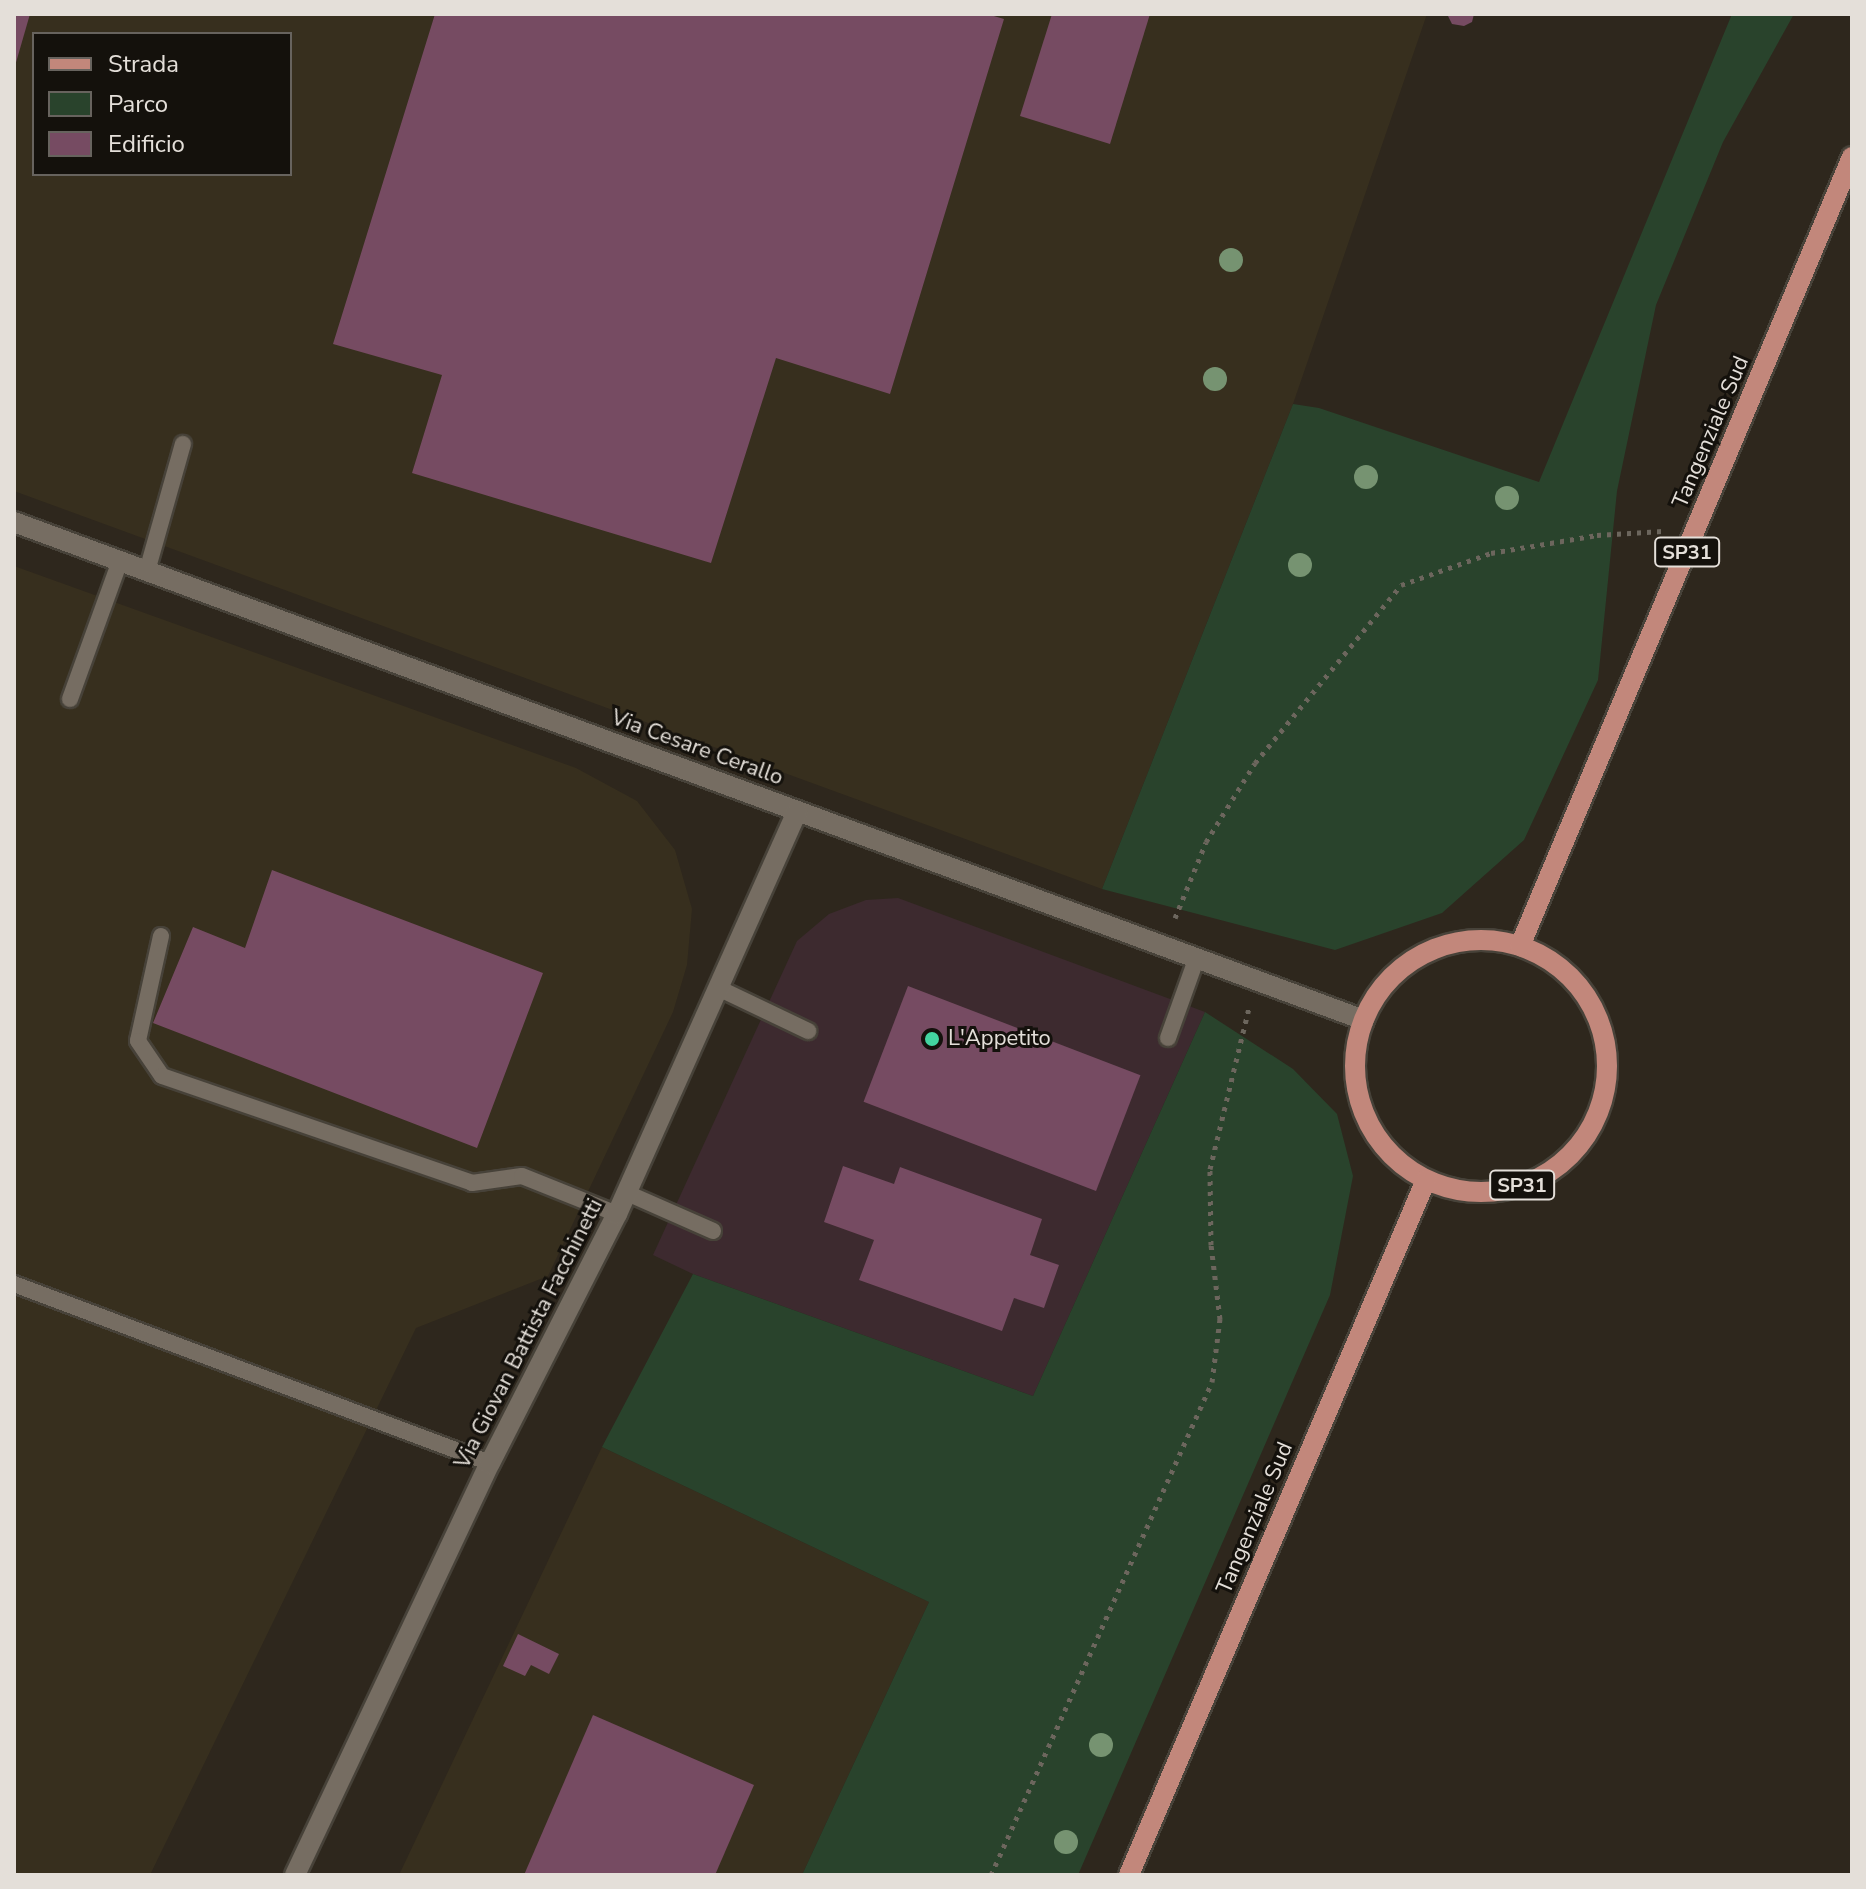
<!DOCTYPE html>
<html>
<head>
<meta charset="utf-8">
<style>
	body { margin:0 }
	#map { position:relative; width:1866px; height:1889px; overflow:hidden; background:#2e271d; font-family:"Nunito Sans",sans-serif }
	div>[style] { position:absolute }
	[style*='--x'] { left:calc(var(--x)*1px); top:calc(var(--y)*1px); width:calc(var(--w)*1px); rotate:calc(var(--a)*1deg) }
	.commercial>* { inset:0; background:#3d2a2f }
	.industrial>* { inset:0; background:#372f1e }
	.green>* { inset:0; background:#29432c }
	.building>* { inset:0; background:#764b62; transform-origin:0 0 }
	.path>* { height:5px; margin-top:-2.5px; transform-origin:0; background:repeating-linear-gradient(90deg,#6c665d 0 4px,transparent 0 10px) }
	.roads { filter:drop-shadow(2px 0 #474239) drop-shadow(-2px 0 #474239) drop-shadow(0 2px #474239) drop-shadow(0 -2px #474239) }
	.service>* { height:16px; margin:-8px; padding:0 8px; transform-origin:8px; border-radius:8px; background:#766d62 }
	.minor>* { height:20px; margin:-10px; padding:0 10px; transform-origin:10px; border-radius:10px; background:#766d62 }
	.primary>* { height:20px; margin:-10px; padding:0 10px; transform-origin:10px; border-radius:10px; background:#c2877b }
	.primary>.ring { margin:-10px; padding:0; box-sizing:content-box; background:none; border:20px solid #c2877b; border-radius:50% }
	.trees>* { width:24px; height:24px; margin:-12px; border-radius:50%; background:#769371 }
	.dots>* { width:22px; height:22px; translate:-50% -50%; box-sizing:border-box; border:4px solid #14110c; border-radius:50% }
	span { translate:-50% -50%; white-space:nowrap; text-align:center; line-height:1.15; -webkit-text-stroke:6px #14110c; paint-order:stroke }
	.shield-label span { padding:2px 6px; background:#14110c; border:2px solid; border-radius:6px; -webkit-text-stroke-width:0 }
	.shield-label { font-size:20px; color:#e4dfd9; font-weight:700 }
	.street-label { font-size:22px; color:#e4dfd9 }
	.poi-label { font-size:22px; color:#e4dfd9 }
	.left { translate:0 -50%; text-align:left }
	.frame { position:absolute; inset:0; border:16px solid #e4dfd9; pointer-events:none }
	.legend { position:absolute; left:32px; top:32px; width:260px; height:144px; box-sizing:border-box; background:#14110c; border:2px solid #67635e; margin:0; padding:10px 14px; list-style:none; font-size:24px; color:#e4dfd9 }
	.legend li { display:flex; align-items:center; gap:16px; height:40px }
	.legend b { width:40px; border:2px solid #67635e }
</style>
</head>
<body>
<div id="map">
	<div class="commercial">
		<i style="clip-path:polygon(898px 898px,1205px 1012px,1033px 1396px,693px 1274px,653px 1255px,797px 941px,829px 914px,866px 900px)"></i>
	</div>
	<div class="industrial">
		<i style="clip-path:polygon(evenodd,14px 14px,1427px 14px,1293px 404px,1102px 889px,14px 491px,14px 14px,34px 34px,290px 34px,290px 174px,34px 174px,34px 34px)"></i>
		<i style="clip-path:polygon(14px 566px,576px 768px,637px 801px,675px 850px,692px 909px,687px 965px,673px 1012px,548px 1276px,416px 1328px,150px 1875px,14px 1875px)"></i>
		<i style="clip-path:polygon(602px 1447px,929px 1602px,802px 1875px,399px 1875px)"></i>
	</div>
	<div class="green">
		<i style="clip-path:polygon(1732px 14px,1794px 14px,1723px 142px,1656px 305px,1617px 491px,1598px 680px,1524px 840px,1442px 913px,1335px 950px,1102px 889px,1293px 404px,1319px 408px,1539px 482px)"></i>
		<i style="clip-path:polygon(1205px 1012px,1293px 1069px,1337px 1114px,1353px 1176px,1330px 1295px,1078px 1875px,802px 1875px,929px 1602px,602px 1447px,693px 1274px,1033px 1396px)"></i>
	</div>
	<div class="building">
		<i style="clip-path:polygon(14px 14px,30px 14px,15px 66px,14px 66px)"></i>
		<i style="clip-path:polygon(435px 14px,987px 14px,1004px 19px,890px 394px,776px 358px,711px 563px,412px 473px,442px 375px,333px 344px)"></i>
		<i style="clip-path:polygon(1052px 14px,1150px 14px,1110px 144px,1020px 116px)"></i>
		<i style="clip-path:polygon(1447px 14px,1474px 14px,1472px 22px,1464px 26px,1452px 24px)"></i>
		<i style="clip-path:polygon(272px 870px,543px 973px,477px 1148px,153px 1023px,193px 927px,245px 948px)"></i>
		<i style="left:908px;top:986px;width:249px;height:124px;rotate:21deg"></i>
		<i style="clip-path:polygon(843px 1166px,894px 1184px,900px 1167px,1042px 1219px,1030px 1255px,1059px 1265px,1044px 1308px,1014px 1298px,1002px 1331px,859px 1280px,874px 1240px,824px 1222px)"></i>
		<i style="clip-path:polygon(518px 1634px,559px 1654px,549px 1674px,531px 1665px,525px 1676px,503px 1666px)"></i>
		<i style="clip-path:polygon(593px 1715px,754px 1785px,715px 1875px,524px 1875px)"></i>
	</div>
	<div class="path">
		<i style="--x:1175;--y:918;--w:82;--a:-67.8"></i>
		<i style="--x:1206;--y:842;--w:93;--a:-58.2"></i>
		<i style="--x:1255;--y:763;--w:230;--a:-50.6"></i>
		<i style="--x:1401;--y:585;--w:96;--a:-19.6"></i>
		<i style="--x:1491;--y:553;--w:108;--a:-9.6"></i>
		<i style="--x:1597;--y:535;--w:66;--a:-3.5"></i>
		<i style="--x:991;--y:1875;--w:540;--a:-65.85"></i>
		<i style="--x:1212;--y:1382;--w:64;--a:-82.8"></i>
		<i style="--x:1220;--y:1319;--w:75;--a:-96.9"></i>
		<i style="--x:1211;--y:1245;--w:76;--a:-90.8"></i>
		<i style="--x:1210;--y:1169;--w:166;--a:-76.4"></i>
	</div>
	<div class="roads">
		<div class="service">
			<i style="--x:147;--y:571;--w:132;--a:-74.2"></i>
			<i style="--x:70;--y:699;--w:147;--a:-70.1"></i>
			<i style="--x:161;--y:936;--w:107;--a:102.4"></i>
			<i style="--x:138;--y:1041;--w:42;--a:55.6"></i>
			<i style="--x:162;--y:1076;--w:328;--a:19"></i>
			<i style="--x:472;--y:1183;--w:50;--a:-8"></i>
			<i style="--x:522;--y:1176;--w:102;--a:21.8"></i>
			<i style="--x:718;--y:988;--w:100;--a:25.5"></i>
			<i style="--x:1168;--y:1038;--w:86;--a:-70.3"></i>
			<i style="--x:627;--y:1193;--w:94;--a:23.8"></i>
			<i style="--x:14;--y:1284;--w:509;--a:20.61"></i>
		</div>
		<div class="minor">
			<i style="--x:14;--y:522;--w:1439;--a:20.25"></i>
			<i style="--x:295;--y:1875;--w:456;--a:-64.7"></i>
			<i style="--x:490;--y:1463;--w:280;--a:-63"></i>
			<i style="--x:617;--y:1214;--w:441;--a:-65.9"></i>
		</div>
		<div class="primary">
			<i class="ring" style="left:1355px;top:940px;width:232px;height:232px"></i>
			<i style="--x:1520;--y:946;--w:856;--a:-67.18"></i>
			<i style="--x:1129;--y:1875;--w:756;--a:-66.86"></i>
		</div>
	</div>
	<div class="trees">
		<i style="left:1231px;top:260px"></i>
		<i style="left:1215px;top:379px"></i>
		<i style="left:1366px;top:477px"></i>
		<i style="left:1507px;top:498px"></i>
		<i style="left:1300px;top:565px"></i>
		<i style="left:1101px;top:1745px"></i>
		<i style="left:1066px;top:1842px"></i>
	</div>
	<div class="dots">
		<i style="left:932px;top:1039px;background:#43d4a0"></i>
	</div>
	<div class="shield-label">
		<span style="left:1687px;top:552px">SP31</span>
		<span style="left:1522px;top:1185px">SP31</span>
	</div>
	<div class="street-label">
		<span style="left:1711px;top:432px;rotate:-67deg">Tangenziale Sud</span>
		<span style="left:697px;top:748px;rotate:20deg">Via Cesare Cerallo</span>
		<span style="left:529px;top:1334px;rotate:-63deg">Via Giovan Battista Facchinetti</span>
		<span style="left:1255px;top:1518px;rotate:-67deg">Tangenziale Sud</span>
	</div>
	<div class="poi-label">
		<span class="left" style="left:948px;top:1039px">L'Appetito</span>
	</div>
	<div class="frame"></div>
	<ul class="legend">
	<li><b style="height:10px;background:#c2877b"></b>Strada</li>
	<li><b style="height:22px;background:#29432c"></b>Parco</li>
	<li><b style="height:22px;background:#764b62"></b>Edificio</li>
	</ul>
</div>
</body>
</html>
